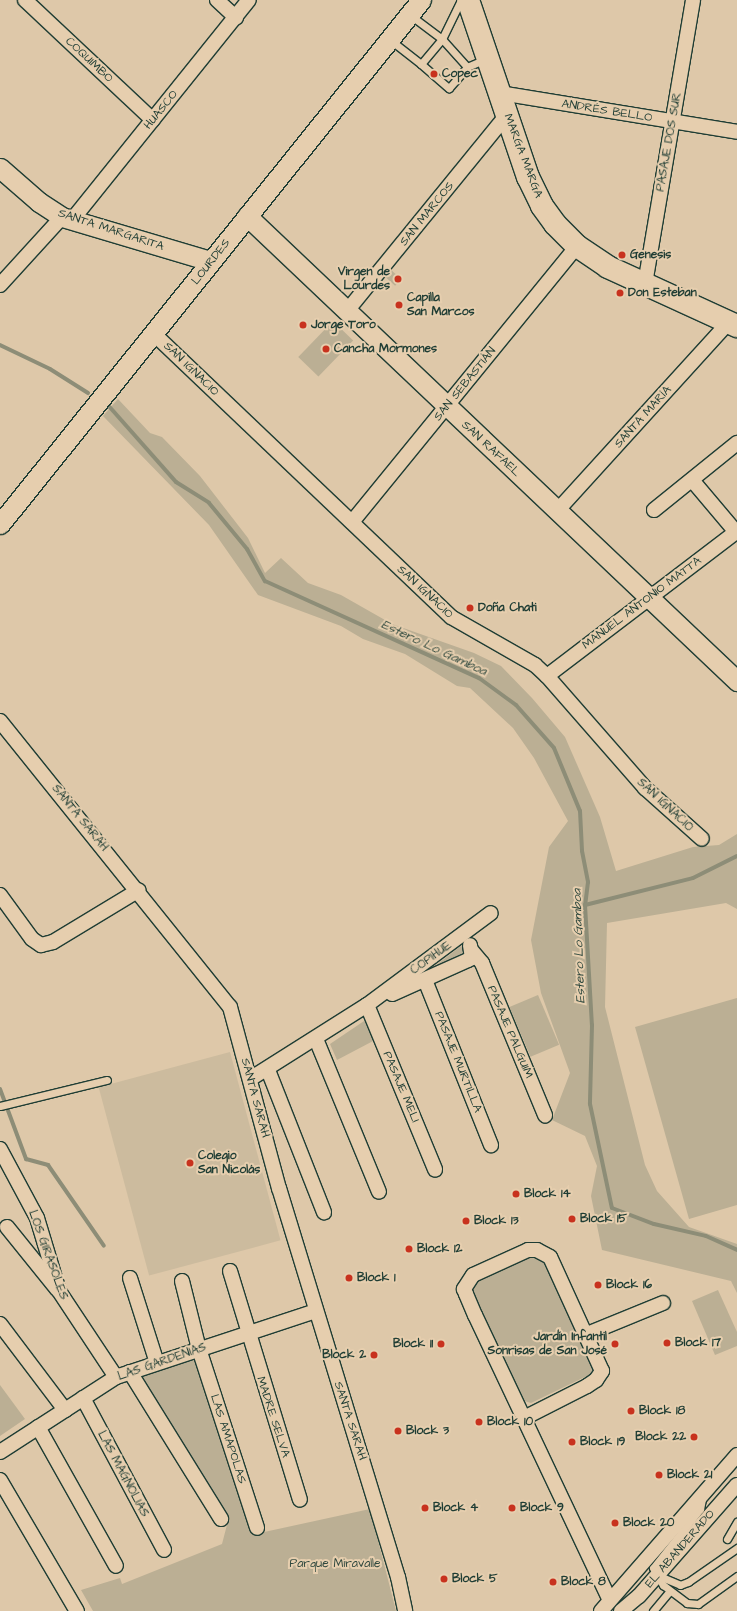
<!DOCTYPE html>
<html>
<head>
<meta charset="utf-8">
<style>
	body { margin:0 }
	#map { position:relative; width:737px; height:1611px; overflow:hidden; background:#dec8a9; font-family:"Architects Daughter",sans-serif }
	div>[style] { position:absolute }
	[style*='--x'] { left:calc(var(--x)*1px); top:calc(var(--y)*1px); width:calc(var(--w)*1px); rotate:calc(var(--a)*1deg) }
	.built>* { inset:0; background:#ccbb9e; transform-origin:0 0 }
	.green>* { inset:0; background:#bbaf94; transform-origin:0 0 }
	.stream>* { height:4px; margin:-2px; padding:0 2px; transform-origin:2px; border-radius:2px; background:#8d8d77 }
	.roads { filter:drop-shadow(1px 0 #1f3d34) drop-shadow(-1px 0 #1f3d34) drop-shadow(0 1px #1f3d34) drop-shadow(0 -1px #1f3d34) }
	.lane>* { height:7px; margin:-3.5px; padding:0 3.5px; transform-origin:3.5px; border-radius:3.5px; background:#e6ceae }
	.street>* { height:14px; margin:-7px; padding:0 7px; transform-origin:7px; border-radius:7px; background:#e6ceae }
	.secondary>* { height:19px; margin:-9.5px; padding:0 9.5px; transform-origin:9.5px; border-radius:9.5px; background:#e6ceae }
	.primary>* { height:22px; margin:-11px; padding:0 11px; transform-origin:11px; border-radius:11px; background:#e6ceae }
	.dots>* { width:11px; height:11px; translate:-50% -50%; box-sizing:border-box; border:2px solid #e6ceae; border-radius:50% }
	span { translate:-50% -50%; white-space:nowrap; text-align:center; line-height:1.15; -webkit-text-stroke:4px #e6ceae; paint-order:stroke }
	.street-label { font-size:12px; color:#1f3d34 }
	.poi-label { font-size:12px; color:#1f3d34; font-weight:700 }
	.left { translate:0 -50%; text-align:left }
	.right { translate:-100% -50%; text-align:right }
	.park-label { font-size:12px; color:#2f483e }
	.water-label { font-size:13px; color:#2a453b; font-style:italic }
</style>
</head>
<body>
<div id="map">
	<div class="built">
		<i style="left:230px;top:1052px;width:195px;height:136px;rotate:75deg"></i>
	</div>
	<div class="green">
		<i style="left:390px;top:269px;width:15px;height:9px;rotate:42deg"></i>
		<i style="left:333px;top:321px;width:28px;height:50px;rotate:44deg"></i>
		<i style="clip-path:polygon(118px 399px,150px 433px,162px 437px,200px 476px,248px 538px,265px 573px,281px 558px,308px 583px,341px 595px,392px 624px,474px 653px,501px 666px,532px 698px,565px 737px,600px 817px,616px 871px,693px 847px,719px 845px,737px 834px,737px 909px,726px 903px,607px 923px,605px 1007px,645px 1165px,657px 1191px,689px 1227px,737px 1244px,737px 1293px,731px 1281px,602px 1250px,591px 1196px,597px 1166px,585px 1136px,552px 1120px,570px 1073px,541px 993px,531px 940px,549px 847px,568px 821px,534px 758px,513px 728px,470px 688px,457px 686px,405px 654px,363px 639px,341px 626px,258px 595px,209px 525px,103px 416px)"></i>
		<i style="clip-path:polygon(461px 946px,464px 948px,465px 952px,431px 969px)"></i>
		<i style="left:538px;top:995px;width:54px;height:31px;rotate:67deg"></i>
		<i style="clip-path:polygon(737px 998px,737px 1205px,689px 1219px,635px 1027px)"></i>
		<i style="clip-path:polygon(367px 1019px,375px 1040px,337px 1060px,330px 1044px)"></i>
		<i style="clip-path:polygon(534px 1254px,546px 1262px,594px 1363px,591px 1374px,531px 1403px,521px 1400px,470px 1291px,474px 1281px)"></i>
		<i style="clip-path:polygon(718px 1290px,737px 1332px,737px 1346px,715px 1355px,692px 1301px)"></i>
		<i style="clip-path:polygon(198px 1359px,255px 1534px,370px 1509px,396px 1611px,93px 1611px,81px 1590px,120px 1578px,122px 1584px,222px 1544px,228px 1521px,138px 1376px)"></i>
		<i style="clip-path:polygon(0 1385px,25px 1419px,0 1436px)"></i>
	</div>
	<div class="stream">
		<i style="--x:0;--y:345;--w:55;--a:25.6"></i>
		<i style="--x:50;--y:369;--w:45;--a:32.3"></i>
		<i style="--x:107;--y:404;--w:104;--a:48.5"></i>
		<i style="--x:176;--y:482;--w:39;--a:32"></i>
		<i style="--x:209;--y:503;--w:60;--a:50.4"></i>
		<i style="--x:247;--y:549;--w:37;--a:61"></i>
		<i style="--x:265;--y:581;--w:235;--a:24.4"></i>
		<i style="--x:479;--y:678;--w:46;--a:36.1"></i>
		<i style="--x:516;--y:705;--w:57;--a:48.5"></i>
		<i style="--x:554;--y:748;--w:68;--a:67.6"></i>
		<i style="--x:580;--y:811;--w:40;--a:87.1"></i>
		<i style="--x:582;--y:851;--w:32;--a:79"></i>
		<i style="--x:588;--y:882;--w:23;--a:97"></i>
		<i style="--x:585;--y:905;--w:120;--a:86.7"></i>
		<i style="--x:592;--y:1025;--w:79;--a:91.5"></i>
		<i style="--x:590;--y:1104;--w:106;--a:78.1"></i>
		<i style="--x:612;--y:1208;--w:45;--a:20.9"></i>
		<i style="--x:654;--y:1224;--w:53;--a:13"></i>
		<i style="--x:706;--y:1236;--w:34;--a:24"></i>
		<i style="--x:585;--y:905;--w:111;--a:-14"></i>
		<i style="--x:693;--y:878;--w:49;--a:-26.6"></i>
		<i style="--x:0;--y:1089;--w:75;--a:69.6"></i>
		<i style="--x:26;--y:1159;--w:23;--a:15"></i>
		<i style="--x:48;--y:1165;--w:98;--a:55.3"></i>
	</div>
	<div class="roads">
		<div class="lane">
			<i style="--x:461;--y:0;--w:43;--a:116"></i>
			<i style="--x:442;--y:39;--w:38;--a:48"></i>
			<i style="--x:389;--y:39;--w:41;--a:38"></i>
			<i style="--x:421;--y:64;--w:33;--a:-50"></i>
			<i style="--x:442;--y:39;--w:40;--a:-143"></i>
			<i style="--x:421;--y:64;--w:37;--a:41"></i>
			<i style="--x:449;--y:88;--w:28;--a:-49"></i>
			<i style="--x:467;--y:67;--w:21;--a:-23"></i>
			<i style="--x:0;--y:1106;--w:110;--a:-13.7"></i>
			<i style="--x:702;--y:1499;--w:10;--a:101"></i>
			<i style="--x:700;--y:1509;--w:75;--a:128.5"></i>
			<i style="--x:653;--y:1568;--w:20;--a:60"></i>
			<i style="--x:663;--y:1585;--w:30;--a:37"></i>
			<i style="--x:687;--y:1603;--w:11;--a:5"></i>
			<i style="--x:698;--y:1604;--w:48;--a:-35.7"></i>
			<i style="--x:727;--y:1539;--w:20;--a:-60"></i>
			<i style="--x:657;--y:1575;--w:25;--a:23"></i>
			<i style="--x:680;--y:1585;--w:9;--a:-21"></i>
			<i style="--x:688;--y:1582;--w:60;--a:-34.8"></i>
			<i style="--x:653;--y:1611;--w:26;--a:-50"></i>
		</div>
		<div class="street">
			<i style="--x:25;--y:0;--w:175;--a:43.2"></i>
			<i style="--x:217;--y:0;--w:26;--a:43"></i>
			<i style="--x:500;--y:93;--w:240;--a:9.3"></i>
			<i style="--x:72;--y:220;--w:282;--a:-51.2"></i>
			<i style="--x:645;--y:284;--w:288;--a:-80.4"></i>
			<i style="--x:0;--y:285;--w:92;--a:-47.6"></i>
			<i style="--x:347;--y:311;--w:252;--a:-50.8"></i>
			<i style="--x:154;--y:334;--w:410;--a:43.6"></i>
			<i style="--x:451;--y:617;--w:97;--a:29.7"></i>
			<i style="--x:535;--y:665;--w:16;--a:43"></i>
			<i style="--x:547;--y:676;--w:149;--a:48.8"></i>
			<i style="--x:645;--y:788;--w:76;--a:41.8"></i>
			<i style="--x:692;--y:480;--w:68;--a:49.8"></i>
			<i style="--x:654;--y:510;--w:107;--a:-38.9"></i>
			<i style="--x:557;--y:511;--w:256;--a:-47.7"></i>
			<i style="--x:352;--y:522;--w:356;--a:-50.8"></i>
			<i style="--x:547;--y:676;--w:239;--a:-37.3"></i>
			<i style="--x:0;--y:721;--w:367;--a:51.2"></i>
			<i style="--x:230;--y:1007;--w:188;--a:74.9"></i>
			<i style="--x:279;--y:1188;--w:407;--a:73"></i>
			<i style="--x:398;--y:1577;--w:35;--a:78"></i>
			<i style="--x:0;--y:895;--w:54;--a:54"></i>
			<i style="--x:32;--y:939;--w:11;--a:34"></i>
			<i style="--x:41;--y:945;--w:12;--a:-14"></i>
			<i style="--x:53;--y:942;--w:100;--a:-31.2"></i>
			<i style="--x:472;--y:951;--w:16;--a:50"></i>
			<i style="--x:482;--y:963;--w:165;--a:67.5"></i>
			<i style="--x:425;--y:980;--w:178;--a:68.2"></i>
			<i style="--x:392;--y:994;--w:83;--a:-24.1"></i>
			<i style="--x:468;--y:960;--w:4;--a:-27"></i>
			<i style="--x:472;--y:958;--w:13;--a:-99"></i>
			<i style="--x:367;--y:1005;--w:178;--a:67.5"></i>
			<i style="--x:316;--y:1039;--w:165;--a:67.6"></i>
			<i style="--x:268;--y:1070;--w:153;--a:68.5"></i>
			<i style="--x:250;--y:1079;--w:138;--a:-32.3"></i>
			<i style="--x:367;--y:1005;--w:154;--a:-36.6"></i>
			<i style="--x:0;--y:1149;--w:78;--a:61.8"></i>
			<i style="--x:37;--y:1218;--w:76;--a:73.2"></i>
			<i style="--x:59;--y:1291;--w:103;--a:56.5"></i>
			<i style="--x:7;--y:1227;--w:80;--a:51.1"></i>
			<i style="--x:230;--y:1271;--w:239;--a:73"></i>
			<i style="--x:130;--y:1278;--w:89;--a:72.4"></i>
			<i style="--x:182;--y:1281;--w:70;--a:76"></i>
			<i style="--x:199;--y:1349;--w:188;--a:72"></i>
			<i style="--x:0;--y:1324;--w:108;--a:52.9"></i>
			<i style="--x:587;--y:1334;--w:82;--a:-22.2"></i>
			<i style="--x:130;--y:1372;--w:173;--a:58.2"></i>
			<i style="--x:83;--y:1398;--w:172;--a:61.9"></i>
			<i style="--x:524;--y:1418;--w:71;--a:-26.9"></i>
			<i style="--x:587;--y:1386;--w:11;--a:-34"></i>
			<i style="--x:596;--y:1380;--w:11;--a:-56"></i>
			<i style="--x:602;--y:1371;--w:125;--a:-114.5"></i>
			<i style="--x:550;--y:1257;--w:15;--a:-152"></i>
			<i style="--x:537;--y:1250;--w:9;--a:180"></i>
			<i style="--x:528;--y:1250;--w:60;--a:155.6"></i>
			<i style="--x:473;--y:1275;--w:17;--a:123"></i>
			<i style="--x:464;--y:1289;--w:5;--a:68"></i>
			<i style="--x:466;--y:1294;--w:23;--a:67"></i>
			<i style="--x:475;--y:1315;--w:315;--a:64.7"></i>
			<i style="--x:38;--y:1427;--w:159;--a:60.7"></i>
			<i style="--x:0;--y:1452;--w:138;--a:-32.9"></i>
			<i style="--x:116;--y:1377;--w:210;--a:-18.3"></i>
			<i style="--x:0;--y:1480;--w:152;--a:59.6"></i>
			<i style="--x:601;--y:1611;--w:207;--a:-48.9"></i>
			<i style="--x:621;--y:1611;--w:23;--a:-40"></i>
			<i style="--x:639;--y:1596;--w:148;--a:-48.6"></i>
		</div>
		<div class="secondary">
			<i style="--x:0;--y:168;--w:52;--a:41.1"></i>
			<i style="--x:39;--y:202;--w:27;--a:33"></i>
			<i style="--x:62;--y:217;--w:155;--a:16.5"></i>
			<i style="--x:247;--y:216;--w:676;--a:43.5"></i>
			<i style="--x:0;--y:524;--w:672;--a:-51.22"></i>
		</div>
		<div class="primary">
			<i style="--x:468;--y:0;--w:187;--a:71.3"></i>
			<i style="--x:528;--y:177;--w:32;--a:64"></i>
			<i style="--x:542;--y:206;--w:22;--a:54"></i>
			<i style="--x:555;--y:224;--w:31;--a:45"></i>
			<i style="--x:577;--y:246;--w:37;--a:34"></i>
			<i style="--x:608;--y:267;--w:142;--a:24.6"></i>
		</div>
	</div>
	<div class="dots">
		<i style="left:434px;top:74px;background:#c8321e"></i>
		<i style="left:622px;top:255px;background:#c8321e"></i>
		<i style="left:398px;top:279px;background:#c8321e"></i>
		<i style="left:620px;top:293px;background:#c8321e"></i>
		<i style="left:399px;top:305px;background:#c8321e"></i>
		<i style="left:303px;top:325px;background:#c8321e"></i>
		<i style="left:326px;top:349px;background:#c8321e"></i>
		<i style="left:470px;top:608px;background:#c8321e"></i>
		<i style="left:190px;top:1163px;background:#c8321e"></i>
		<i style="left:516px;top:1194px;background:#c8321e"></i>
		<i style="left:572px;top:1219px;background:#c8321e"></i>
		<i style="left:466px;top:1221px;background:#c8321e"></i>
		<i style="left:409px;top:1249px;background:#c8321e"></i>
		<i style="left:349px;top:1278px;background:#c8321e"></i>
		<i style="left:598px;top:1285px;background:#c8321e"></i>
		<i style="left:667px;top:1343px;background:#c8321e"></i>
		<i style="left:441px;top:1344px;background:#c8321e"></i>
		<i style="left:615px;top:1344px;background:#c8321e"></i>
		<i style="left:374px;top:1355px;background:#c8321e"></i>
		<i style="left:631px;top:1411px;background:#c8321e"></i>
		<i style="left:479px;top:1422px;background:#c8321e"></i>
		<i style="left:398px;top:1431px;background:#c8321e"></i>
		<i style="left:694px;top:1437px;background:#c8321e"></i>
		<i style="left:572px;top:1442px;background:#c8321e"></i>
		<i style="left:659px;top:1475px;background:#c8321e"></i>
		<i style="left:425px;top:1508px;background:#c8321e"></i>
		<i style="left:512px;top:1508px;background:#c8321e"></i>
		<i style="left:615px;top:1523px;background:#c8321e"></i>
		<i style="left:444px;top:1579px;background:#c8321e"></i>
		<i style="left:553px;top:1582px;background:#c8321e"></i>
	</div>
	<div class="street-label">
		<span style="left:89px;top:60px;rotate:43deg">COQUIMBO</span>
		<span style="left:161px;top:110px;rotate:-51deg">HUASCO</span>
		<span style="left:607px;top:111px;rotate:9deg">ANDRÉS BELLO</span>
		<span style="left:669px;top:142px;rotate:-80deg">PASAJE DOS SUR</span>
		<span style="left:523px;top:156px;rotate:69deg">MARGA MARGA</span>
		<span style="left:427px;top:214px;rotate:-51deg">SAN MARCOS</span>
		<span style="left:111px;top:230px;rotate:18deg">SANTA MARGARITA</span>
		<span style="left:211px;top:262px;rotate:-52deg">LOURDES</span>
		<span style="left:191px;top:369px;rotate:44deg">SAN IGNACIO</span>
		<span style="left:465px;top:384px;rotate:-51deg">SAN SEBASTIÁN</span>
		<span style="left:643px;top:417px;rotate:-48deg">SANTA MARÍA</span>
		<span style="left:491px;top:449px;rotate:43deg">SAN RAFAEL</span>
		<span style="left:425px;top:592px;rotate:43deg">SAN IGNACIO</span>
		<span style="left:642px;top:603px;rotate:-37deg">MANUEL ANTONIO MATTA</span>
		<span style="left:665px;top:805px;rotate:43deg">SAN IGNACIO</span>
		<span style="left:80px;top:818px;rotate:51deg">SANTA SARAH</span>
		<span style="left:431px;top:958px;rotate:-36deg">COPIHUE</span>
		<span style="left:510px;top:1032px;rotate:67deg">PASAJE PALGUIM</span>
		<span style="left:458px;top:1062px;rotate:68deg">PASAJE MURTILLA</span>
		<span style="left:401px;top:1087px;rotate:67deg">PASAJE MELI</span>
		<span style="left:255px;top:1098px;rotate:75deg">SANTA SARAH</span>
		<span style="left:48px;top:1255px;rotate:70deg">LOS GIRASOLES</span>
		<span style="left:162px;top:1362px;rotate:-19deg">LAS GARDENIAS</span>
		<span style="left:273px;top:1417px;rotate:72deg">MADRE SELVA</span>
		<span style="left:350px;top:1421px;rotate:72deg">SANTA SARAH</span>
		<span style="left:228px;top:1439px;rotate:72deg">LAS AMAPOLAS</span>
		<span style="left:123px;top:1474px;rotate:62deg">LAS MAGNOLIAS</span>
		<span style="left:680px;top:1549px;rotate:-49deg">EL ABANDERADO</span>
	</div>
	<div class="poi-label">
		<span class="left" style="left:442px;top:74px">Copec</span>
		<span class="left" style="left:630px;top:255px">Genesis</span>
		<span class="right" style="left:390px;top:279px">Virgen de<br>Lourdes</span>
		<span class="left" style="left:628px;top:293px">Don Esteban</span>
		<span class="left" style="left:407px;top:305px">Capilla<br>San Marcos</span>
		<span class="left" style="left:311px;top:325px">Jorge Toro</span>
		<span class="left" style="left:334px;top:349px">Cancha Mormones</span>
		<span class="left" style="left:478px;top:608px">Doña Chati</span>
		<span class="left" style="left:198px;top:1163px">Colegio<br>San Nicolás</span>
		<span class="left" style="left:524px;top:1194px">Block 14</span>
		<span class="left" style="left:580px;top:1219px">Block 15</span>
		<span class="left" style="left:474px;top:1221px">Block 13</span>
		<span class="left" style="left:417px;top:1249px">Block 12</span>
		<span class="left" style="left:357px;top:1278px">Block 1</span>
		<span class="left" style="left:606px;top:1285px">Block 16</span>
		<span class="right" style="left:607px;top:1344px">Jardín Infantil<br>Sonrisas de San José</span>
		<span class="left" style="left:675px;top:1343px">Block 17</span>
		<span class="right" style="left:433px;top:1344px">Block 11</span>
		<span class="right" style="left:366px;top:1355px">Block 2</span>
		<span class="left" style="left:639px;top:1411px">Block 18</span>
		<span class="left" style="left:487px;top:1422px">Block 10</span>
		<span class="left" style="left:406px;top:1431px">Block 3</span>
		<span class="right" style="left:686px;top:1437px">Block 22</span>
		<span class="left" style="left:580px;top:1442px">Block 19</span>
		<span class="left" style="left:667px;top:1475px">Block 21</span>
		<span class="left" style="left:433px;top:1508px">Block 4</span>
		<span class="left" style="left:520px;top:1508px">Block 9</span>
		<span class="left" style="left:623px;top:1523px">Block 20</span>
		<span class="left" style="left:452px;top:1579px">Block 5</span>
		<span class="left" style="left:561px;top:1582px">Block 8</span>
	</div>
	<div class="park-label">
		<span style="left:335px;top:1564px">Parque Miravalle</span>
	</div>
	<div class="water-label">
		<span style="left:434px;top:648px;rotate:25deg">Estero Lo Gamboa</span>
		<span style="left:579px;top:946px;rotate:-92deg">Estero Lo Gamboa</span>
	</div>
</div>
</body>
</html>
